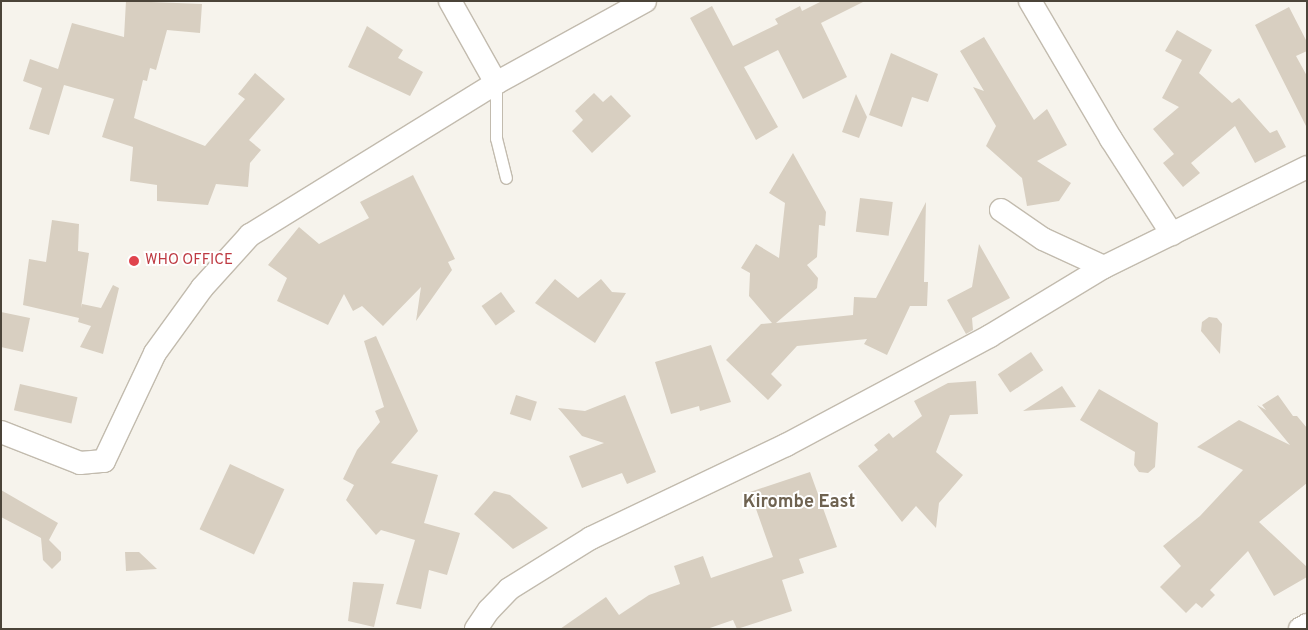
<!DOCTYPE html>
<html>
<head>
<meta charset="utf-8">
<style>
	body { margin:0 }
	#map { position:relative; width:1308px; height:630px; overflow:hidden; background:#f6f3ec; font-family:Overpass,sans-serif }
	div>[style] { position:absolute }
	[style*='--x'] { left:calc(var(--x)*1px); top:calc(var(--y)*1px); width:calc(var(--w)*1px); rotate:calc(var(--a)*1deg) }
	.building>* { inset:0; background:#d8cfc1; transform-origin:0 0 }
	.roads { filter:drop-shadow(1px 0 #c2bbae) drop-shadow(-1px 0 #c2bbae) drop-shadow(0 1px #c2bbae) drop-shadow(0 -1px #c2bbae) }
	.service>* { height:11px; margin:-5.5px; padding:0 5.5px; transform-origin:5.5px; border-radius:5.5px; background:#fff }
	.minor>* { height:22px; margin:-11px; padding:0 11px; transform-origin:11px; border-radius:11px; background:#fff }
	.dots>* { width:14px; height:14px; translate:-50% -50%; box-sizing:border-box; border:2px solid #fff; border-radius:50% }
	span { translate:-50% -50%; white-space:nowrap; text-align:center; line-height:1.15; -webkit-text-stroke:4px #fff; paint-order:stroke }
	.health-label { font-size:15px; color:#be3a42 }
	.left { translate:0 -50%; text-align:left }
	.quarter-label { font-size:18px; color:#6e6250; font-weight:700 }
	.frame { position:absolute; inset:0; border:2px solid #4b4439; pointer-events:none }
</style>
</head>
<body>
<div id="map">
	<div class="building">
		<i style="clip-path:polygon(126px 1px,202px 4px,200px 33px,167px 30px,156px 70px,150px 68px,147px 81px,143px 80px,134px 118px,205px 146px,245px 99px,238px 94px,255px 73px,285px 99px,249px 140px,261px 150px,250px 163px,248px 187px,216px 184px,208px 205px,157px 201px,157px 185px,130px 181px,133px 147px,102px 137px,114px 99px,64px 85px,49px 135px,29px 129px,42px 88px,23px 81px,30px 59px,58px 69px,72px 23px,124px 37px)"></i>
		<i style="clip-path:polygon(822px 1px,865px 1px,821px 23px,847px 77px,803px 99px,778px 50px,744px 67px,778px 127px,756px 140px,690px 18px,712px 6px,733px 46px,778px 24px,775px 19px,800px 6px,802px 11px)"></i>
		<i style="clip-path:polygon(1289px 7px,1307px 42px,1307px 51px,1296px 56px,1307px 76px,1307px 128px,1255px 25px)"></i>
		<i style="clip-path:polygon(367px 26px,403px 50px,398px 58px,423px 72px,410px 96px,348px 67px)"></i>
		<i style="clip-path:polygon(1177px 30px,1212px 50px,1199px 73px,1232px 103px,1239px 98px,1270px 133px,1277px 130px,1286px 147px,1255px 163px,1235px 126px,1191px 163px,1200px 173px,1183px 187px,1163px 163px,1174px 154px,1153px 129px,1179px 107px,1162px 98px,1182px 60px,1165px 51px)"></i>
		<i style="clip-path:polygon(984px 37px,1034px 120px,1047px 109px,1067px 145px,1037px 161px,1071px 183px,1059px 201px,1027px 206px,1022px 178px,986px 146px,996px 126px,973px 87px,984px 91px,960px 51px)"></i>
		<i style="clip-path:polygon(891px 53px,938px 74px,928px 102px,912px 97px,902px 127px,869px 115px)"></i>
		<i style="clip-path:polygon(594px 93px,603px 102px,611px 95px,631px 116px,592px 153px,572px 131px,583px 120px,575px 111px)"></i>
		<i style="clip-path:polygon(856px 94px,867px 117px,859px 138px,842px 132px)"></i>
		<i style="clip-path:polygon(793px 153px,826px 212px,825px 226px,819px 225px,817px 257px,807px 265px,818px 278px,817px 288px,776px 323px,853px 315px,854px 297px,876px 298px,926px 202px,924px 282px,928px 282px,927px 306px,910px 306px,887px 355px,864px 344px,867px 339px,797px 346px,771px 374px,782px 385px,768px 400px,726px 360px,761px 324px,772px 323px,749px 296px,750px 273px,741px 268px,756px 244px,779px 258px,785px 203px,769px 193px)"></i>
		<i style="clip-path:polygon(413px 175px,455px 259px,448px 262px,452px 270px,416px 321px,421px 287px,383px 326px,362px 306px,353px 311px,344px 294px,328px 325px,277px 301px,287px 278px,268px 265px,299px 227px,319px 244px,369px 218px,360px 202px)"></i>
		<i style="left:860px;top:198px;width:33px;height:34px;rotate:7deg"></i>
		<i style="clip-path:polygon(52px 220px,79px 224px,78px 251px,89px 253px,81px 308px,82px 304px,101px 308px,113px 285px,119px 288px,103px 354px,80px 347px,91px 326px,78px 322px,79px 318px,23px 305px,29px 259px,46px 262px)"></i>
		<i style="clip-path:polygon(979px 244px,1010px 298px,972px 318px,973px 330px,966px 334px,947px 300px,972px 287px)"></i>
		<i style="clip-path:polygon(555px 279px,578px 298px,601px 279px,612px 292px,626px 293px,595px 343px,535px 303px)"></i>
		<i style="left:501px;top:292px;width:24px;height:24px;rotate:54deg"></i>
		<i style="clip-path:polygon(1px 312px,30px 318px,23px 352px,1px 347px)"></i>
		<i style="clip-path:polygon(1209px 317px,1217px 318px,1222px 324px,1220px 354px,1201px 331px,1202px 322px)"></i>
		<i style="clip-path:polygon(376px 336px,418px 431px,391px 463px,438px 475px,424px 523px,460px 533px,447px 575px,429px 570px,421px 609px,396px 604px,415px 540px,381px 530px,376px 535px,346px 500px,354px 485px,343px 479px,357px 450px,380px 422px,375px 411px,384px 407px,364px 341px)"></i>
		<i style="clip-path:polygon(711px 345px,731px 402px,700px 411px,699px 406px,671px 414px,655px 362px)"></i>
		<i style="left:1031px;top:352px;width:22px;height:40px;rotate:56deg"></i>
		<i style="clip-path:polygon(976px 381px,978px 414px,950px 415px,936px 452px,963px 475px,939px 503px,936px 528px,916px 506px,902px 522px,858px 466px,878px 450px,874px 445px,889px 433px,893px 438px,922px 416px,914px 401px,948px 383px)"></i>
		<i style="left:20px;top:384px;width:59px;height:27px;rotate:13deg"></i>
		<i style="clip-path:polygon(1062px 386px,1076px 407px,1023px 411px)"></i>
		<i style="clip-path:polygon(1099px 389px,1158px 423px,1155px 467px,1148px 473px,1139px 472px,1134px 465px,1135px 452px,1080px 420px)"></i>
		<i style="left:516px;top:395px;width:22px;height:20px;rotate:18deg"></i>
		<i style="clip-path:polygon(625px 395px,656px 472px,627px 484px,622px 473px,582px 488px,569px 456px,604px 443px,582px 436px,558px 408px,585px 411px)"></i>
		<i style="clip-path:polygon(1278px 395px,1293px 416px,1297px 416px,1307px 428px,1307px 483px,1259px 522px,1307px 567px,1307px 577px,1274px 596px,1248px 551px,1210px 590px,1215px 595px,1202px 608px,1196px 603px,1186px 613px,1160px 587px,1181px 566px,1163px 546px,1200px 516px,1243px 470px,1197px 447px,1239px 420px,1290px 445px,1257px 405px,1266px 410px,1262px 405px)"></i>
		<i style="left:230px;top:464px;width:60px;height:72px;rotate:25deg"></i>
		<i style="clip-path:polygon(810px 472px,837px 547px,799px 559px,804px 573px,782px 580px,792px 611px,737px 629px,733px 620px,707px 629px,560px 629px,606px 597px,619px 615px,649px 595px,680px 584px,674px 566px,703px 556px,711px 578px,773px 557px,750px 492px)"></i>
		<i style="clip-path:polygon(1px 490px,58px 523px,49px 540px,61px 552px,61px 560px,52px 569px,43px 560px,41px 538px,1px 517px)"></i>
		<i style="clip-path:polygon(494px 491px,510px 495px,548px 528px,513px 549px,474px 514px)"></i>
		<i style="clip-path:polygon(125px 552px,139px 552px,157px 569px,126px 571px)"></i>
		<i style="clip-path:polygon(353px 582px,384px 584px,374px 627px,348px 621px)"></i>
	</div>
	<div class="roads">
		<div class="service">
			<i style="--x:496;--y:83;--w:55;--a:90"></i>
			<i style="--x:496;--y:138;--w:41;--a:76"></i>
		</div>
		<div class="minor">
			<i style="--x:1030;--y:1;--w:160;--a:59.6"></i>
			<i style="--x:1111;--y:139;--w:113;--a:57.3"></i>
			<i style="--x:496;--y:83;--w:170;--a:-28.8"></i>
			<i style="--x:1001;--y:210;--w:51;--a:34.6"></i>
			<i style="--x:1043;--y:239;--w:67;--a:24.7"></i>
			<i style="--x:1;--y:432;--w:85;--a:21.4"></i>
			<i style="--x:80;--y:463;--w:24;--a:-5"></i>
			<i style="--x:104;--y:461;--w:119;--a:-64.7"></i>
			<i style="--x:155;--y:353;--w:80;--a:-54.1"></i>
			<i style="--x:202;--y:288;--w:72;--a:-47.8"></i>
			<i style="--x:250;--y:235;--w:289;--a:-31.7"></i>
			<i style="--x:496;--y:83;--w:94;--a:-119.3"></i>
			<i style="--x:476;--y:629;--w:23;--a:-56"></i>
			<i style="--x:489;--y:610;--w:29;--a:-46"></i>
			<i style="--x:509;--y:589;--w:97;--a:-31.9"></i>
			<i style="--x:591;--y:538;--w:216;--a:-25.5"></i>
			<i style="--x:786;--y:445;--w:231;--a:-28.1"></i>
			<i style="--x:990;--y:336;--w:133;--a:-31.2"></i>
			<i style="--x:1104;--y:267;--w:226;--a:-26.2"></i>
			<i style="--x:1300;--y:629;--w:8;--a:-30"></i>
		</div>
	</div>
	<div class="dots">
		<i style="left:134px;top:261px;background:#e0444e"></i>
	</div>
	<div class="health-label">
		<span class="left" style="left:145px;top:261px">WHO OFFICE</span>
	</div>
	<div class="quarter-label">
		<span style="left:799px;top:503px">Kirombe East</span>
	</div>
	<div class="frame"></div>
</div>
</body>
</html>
